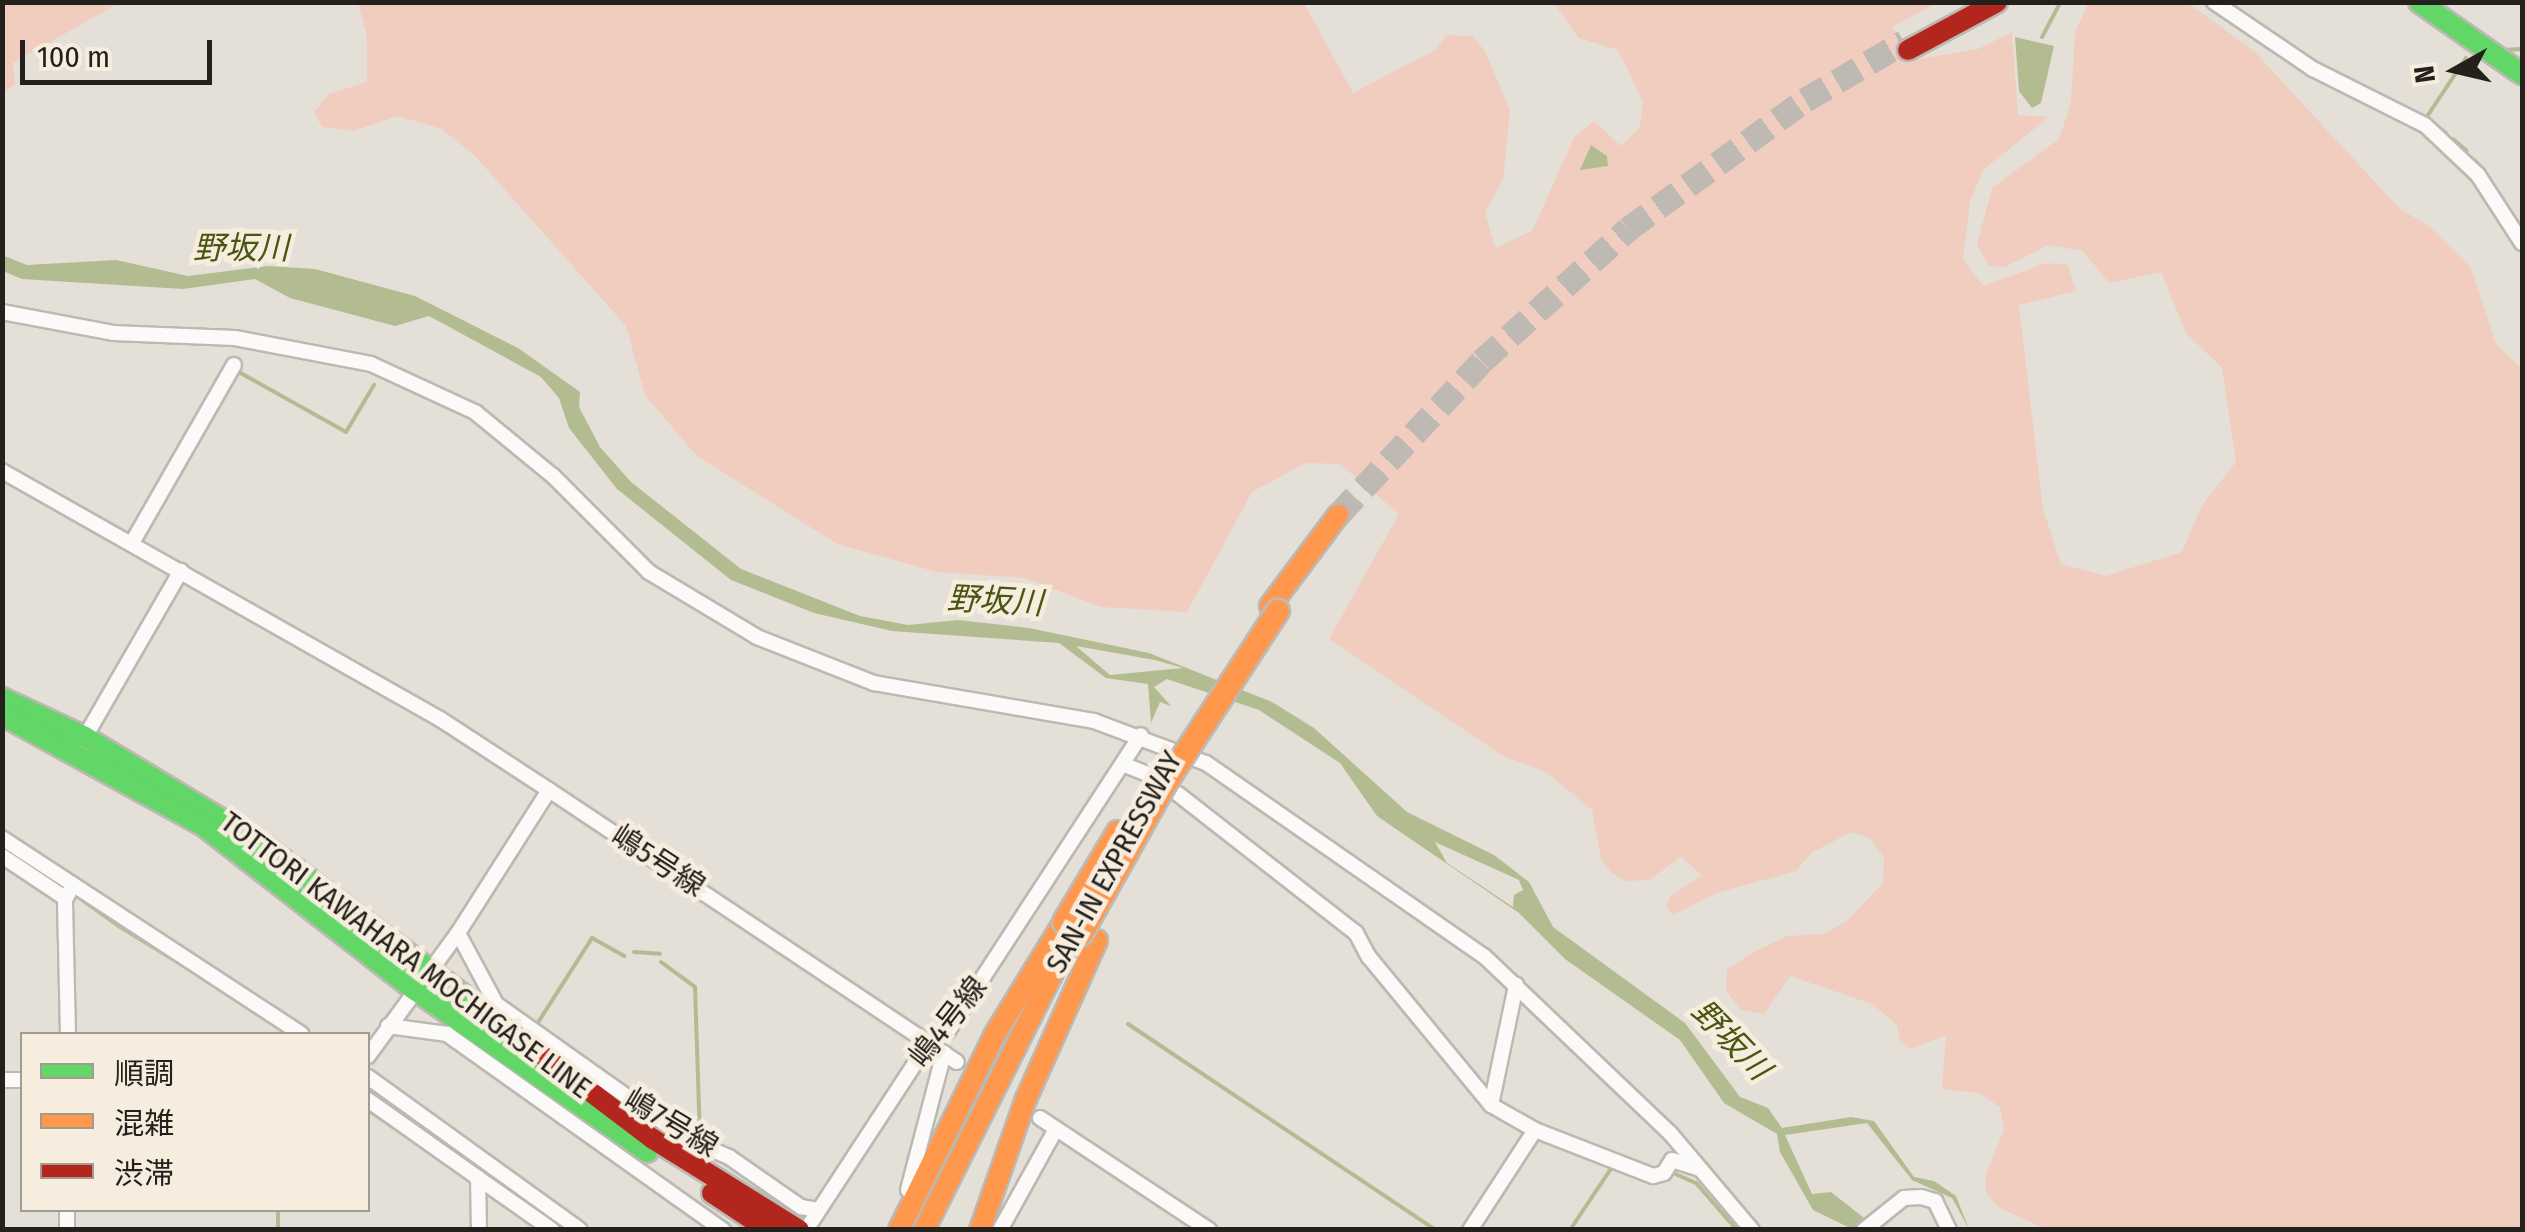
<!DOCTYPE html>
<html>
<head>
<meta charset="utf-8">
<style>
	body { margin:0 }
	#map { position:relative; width:2525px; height:1232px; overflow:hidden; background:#e4dfd7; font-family:"Fira Sans Condensed","Noto Sans JP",sans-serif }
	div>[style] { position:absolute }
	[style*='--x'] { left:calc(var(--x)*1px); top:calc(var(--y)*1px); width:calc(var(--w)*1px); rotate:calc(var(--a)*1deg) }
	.green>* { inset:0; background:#f1cdc0 }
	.water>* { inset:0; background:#b3bc90 }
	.stream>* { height:4px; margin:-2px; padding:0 2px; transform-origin:2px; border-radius:2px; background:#b3bc90 }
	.highway-tunnel>* { height:25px; margin-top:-12.5px; transform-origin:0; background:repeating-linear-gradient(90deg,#beb9b2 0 25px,transparent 0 37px) }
	.roads { filter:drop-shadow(2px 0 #bcb8b2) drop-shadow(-2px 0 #bcb8b2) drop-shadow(0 2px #bcb8b2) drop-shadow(0 -2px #bcb8b2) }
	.street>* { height:14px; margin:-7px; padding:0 7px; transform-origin:7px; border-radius:7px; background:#fbfaf9 }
	.fast>* { height:20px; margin:-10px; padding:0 10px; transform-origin:10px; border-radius:10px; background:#63d668 }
	.slow>* { height:20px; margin:-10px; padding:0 10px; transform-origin:10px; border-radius:10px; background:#ff974d }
	.jam>* { height:20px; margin:-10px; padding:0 10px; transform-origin:10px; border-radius:10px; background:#b3261e }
	.bridges { filter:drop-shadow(2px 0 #bdbbb7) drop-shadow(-2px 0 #bdbbb7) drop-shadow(0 2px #bdbbb7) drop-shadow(0 -2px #bdbbb7) }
	.slow-bridge>* { height:22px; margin:-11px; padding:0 11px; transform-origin:11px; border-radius:11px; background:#ff974d }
	span { translate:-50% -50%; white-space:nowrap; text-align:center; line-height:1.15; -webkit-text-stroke:9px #f6eddf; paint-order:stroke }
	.street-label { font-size:30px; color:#24211c }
	.water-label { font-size:32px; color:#495612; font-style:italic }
	.frame { position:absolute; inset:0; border:5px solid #24211c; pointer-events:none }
	.legend { position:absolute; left:20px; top:1032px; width:350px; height:180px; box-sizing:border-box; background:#f6eddf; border:2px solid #a29b91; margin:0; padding:12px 18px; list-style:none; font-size:30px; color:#24211c }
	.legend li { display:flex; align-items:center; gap:20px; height:50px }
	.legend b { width:50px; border:2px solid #a29b91 }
	.north { position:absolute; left:2405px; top:20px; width:100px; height:100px; -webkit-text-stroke:8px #f6eddf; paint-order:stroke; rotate:262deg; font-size:28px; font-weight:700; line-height:40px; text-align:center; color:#24211c }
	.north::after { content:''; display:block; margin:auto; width:35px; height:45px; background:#24211c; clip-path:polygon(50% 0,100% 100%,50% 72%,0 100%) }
	.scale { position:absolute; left:20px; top:40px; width:192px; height:45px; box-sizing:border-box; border:5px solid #24211c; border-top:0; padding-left:12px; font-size:30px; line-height:35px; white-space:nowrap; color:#24211c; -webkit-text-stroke:8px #f6eddf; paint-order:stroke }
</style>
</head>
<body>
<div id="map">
	<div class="green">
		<i style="clip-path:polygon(3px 2px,119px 2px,119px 3px,13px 63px,15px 84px,3px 94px)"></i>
		<i style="clip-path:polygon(358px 3px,1304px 3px,1353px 93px,1435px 50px,1447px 35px,1472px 36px,1485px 51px,1510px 110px,1503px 180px,1485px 212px,1495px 248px,1532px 231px,1575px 136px,1594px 121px,1621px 146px,1640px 127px,1643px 101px,1618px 50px,1579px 38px,1554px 3px,1937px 3px,1892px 27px,1912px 60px,1978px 49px,2012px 32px,2018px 115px,2049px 117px,1983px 170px,1970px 202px,1963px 259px,1983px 286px,2046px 263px,2068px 265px,2076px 291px,2019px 305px,2043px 509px,2061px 564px,2106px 576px,2182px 552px,2202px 505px,2236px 462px,2222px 368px,2186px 333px,2161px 272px,2109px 283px,2083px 251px,2048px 245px,2005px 267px,1989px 266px,1977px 245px,1992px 188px,2059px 139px,2071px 103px,2075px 33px,2088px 3px,2188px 3px,2254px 51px,2400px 209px,2429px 226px,2471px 268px,2496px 344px,2522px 369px,2522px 1229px,2048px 1230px,1998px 1207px,1986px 1192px,1986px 1173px,2004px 1130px,2000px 1107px,1979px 1093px,1942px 1089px,1946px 1035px,1910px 1049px,1900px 1041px,1897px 1025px,1872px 1004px,1790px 976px,1764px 1014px,1741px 1010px,1726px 990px,1727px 969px,1754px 952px,1787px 936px,1824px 934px,1847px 921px,1883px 883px,1884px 858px,1870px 838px,1851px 832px,1811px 853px,1796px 871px,1716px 893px,1673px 915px,1666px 906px,1671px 896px,1702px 875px,1681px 857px,1649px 880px,1625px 881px,1611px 872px,1601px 859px,1592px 810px,1546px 772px,1503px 756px,1329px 639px,1399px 514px,1340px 464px,1306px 463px,1252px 492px,1187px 612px,1101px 607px,1024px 578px,937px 572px,837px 544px,696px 455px,645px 395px,626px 326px,475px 156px,442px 129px,398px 116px,353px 131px,322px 127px,314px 112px,329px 94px,367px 82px,367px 37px)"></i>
	</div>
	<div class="water">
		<i style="clip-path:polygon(2015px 37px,2054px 46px,2041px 103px,2032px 108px,2019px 91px)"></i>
		<i style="clip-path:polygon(1591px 145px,1607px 156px,1608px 166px,1580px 170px)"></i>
		<i style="clip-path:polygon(evenodd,2px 255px,27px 265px,116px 260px,188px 276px,268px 266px,315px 269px,415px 296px,518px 348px,580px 392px,579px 407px,600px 447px,631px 482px,741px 569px,860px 616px,908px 625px,958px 620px,1029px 628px,1149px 653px,1272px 702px,1314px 728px,1407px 812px,1494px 855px,1529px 882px,1553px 927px,1685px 1023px,1740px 1097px,1768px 1108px,1782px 1128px,1851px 1117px,1874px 1121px,1914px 1177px,1934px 1181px,1956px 1196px,1969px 1229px,1952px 1198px,1912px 1180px,1867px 1123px,1785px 1135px,1812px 1194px,1831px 1192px,1878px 1229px,1852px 1229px,1813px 1210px,1780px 1152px,1777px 1134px,1724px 1103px,1680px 1040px,1565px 959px,1519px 913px,1377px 816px,1340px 763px,1259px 710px,1167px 679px,1154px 687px,1171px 706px,1160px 702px,1151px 723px,1148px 684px,1106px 678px,1059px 643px,892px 631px,814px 613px,731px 580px,617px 489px,569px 428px,559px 398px,541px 377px,429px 316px,395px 326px,290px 298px,255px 279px,183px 289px,22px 279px,3px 271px,2px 255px,1076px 646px,1155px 660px,1183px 668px,1110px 675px,1076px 646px,2px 255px,1435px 842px,1519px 880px,1523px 890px,1514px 895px,1513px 907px,1447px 863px,1435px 842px)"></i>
		<i style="clip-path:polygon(2px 845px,291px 1034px,118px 928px)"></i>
		<i style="clip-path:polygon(368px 1083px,576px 1229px,561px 1229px,487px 1179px,368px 1095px)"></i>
	</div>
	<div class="stream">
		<i style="--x:2042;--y:37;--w:40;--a:-62"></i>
		<i style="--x:2503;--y:50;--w:19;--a:-3"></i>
		<i style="--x:2446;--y:133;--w:25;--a:-143"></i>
		<i style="--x:2426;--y:118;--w:72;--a:-56.3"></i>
		<i style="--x:2453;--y:139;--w:18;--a:41"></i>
		<i style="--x:2474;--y:160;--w:6;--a:45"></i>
		<i style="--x:237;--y:371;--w:125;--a:29.2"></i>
		<i style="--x:346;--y:432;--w:55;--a:-59.2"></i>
		<i style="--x:713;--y:891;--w:260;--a:33.6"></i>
		<i style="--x:634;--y:952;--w:26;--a:4"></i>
		<i style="--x:661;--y:962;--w:42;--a:36.3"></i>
		<i style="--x:695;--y:987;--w:149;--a:88.1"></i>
		<i style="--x:700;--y:1136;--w:13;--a:29"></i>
		<i style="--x:528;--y:1019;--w:10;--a:29"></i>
		<i style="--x:537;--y:1024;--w:102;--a:-57.4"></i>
		<i style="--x:592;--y:938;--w:37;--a:29"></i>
		<i style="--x:1128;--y:1024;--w:371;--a:33.8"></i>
		<i style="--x:368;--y:1110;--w:91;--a:34.2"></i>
		<i style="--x:1584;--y:1142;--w:35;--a:22"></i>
		<i style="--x:1671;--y:1172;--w:27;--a:24"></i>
		<i style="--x:1696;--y:1183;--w:62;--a:48.9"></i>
		<i style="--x:278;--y:1210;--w:20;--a:90"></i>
		<i style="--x:1570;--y:1230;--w:76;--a:-56.3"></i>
	</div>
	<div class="highway-tunnel">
		<i style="--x:1338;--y:515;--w:211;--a:-46.9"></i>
		<i style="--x:1482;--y:361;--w:197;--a:-42.1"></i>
		<i style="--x:1628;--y:229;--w:219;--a:-36.1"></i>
		<i style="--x:1805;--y:100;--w:115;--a:-30.4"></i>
	</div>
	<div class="roads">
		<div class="street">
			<i style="--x:2214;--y:2;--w:120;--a:34.1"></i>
			<i style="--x:2313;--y:69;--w:125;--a:26.6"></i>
			<i style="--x:2425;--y:125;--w:73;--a:43.3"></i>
			<i style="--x:2478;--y:175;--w:81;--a:57.1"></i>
			<i style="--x:2;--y:312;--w:113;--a:10.7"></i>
			<i style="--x:113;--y:333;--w:122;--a:2.3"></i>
			<i style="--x:235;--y:338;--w:138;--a:10.8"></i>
			<i style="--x:371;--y:364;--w:115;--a:24.8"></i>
			<i style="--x:475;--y:412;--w:101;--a:39.4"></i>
			<i style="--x:553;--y:476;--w:136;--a:45"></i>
			<i style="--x:649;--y:572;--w:126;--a:31"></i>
			<i style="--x:757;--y:637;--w:126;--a:21.5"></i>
			<i style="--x:874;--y:683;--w:223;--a:9.8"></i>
			<i style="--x:1094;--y:721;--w:120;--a:20.6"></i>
			<i style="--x:1206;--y:763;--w:338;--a:34.8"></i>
			<i style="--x:1484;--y:956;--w:257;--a:43.6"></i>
			<i style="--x:1670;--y:1133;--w:127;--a:49.8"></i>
			<i style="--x:2;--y:471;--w:503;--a:29.52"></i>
			<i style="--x:440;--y:719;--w:130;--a:33.1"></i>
			<i style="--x:132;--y:543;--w:205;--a:-60.2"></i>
			<i style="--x:85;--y:737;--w:192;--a:-60"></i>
			<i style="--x:1125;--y:765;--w:24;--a:22"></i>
			<i style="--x:1178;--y:794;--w:226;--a:38"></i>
			<i style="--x:1356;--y:933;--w:27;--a:62"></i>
			<i style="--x:1369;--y:957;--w:192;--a:50.5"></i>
			<i style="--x:1491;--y:1105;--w:51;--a:29.6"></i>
			<i style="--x:1535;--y:1130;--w:127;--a:21.3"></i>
			<i style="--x:1653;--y:1176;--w:11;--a:-15"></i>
			<i style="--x:1664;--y:1173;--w:15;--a:-58"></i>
			<i style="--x:1672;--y:1160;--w:29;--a:18"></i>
			<i style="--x:2;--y:838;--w:358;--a:33.2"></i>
			<i style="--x:2;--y:856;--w:76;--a:33.7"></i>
			<i style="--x:458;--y:933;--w:81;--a:61.8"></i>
			<i style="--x:496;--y:1004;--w:234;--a:35.3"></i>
			<i style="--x:687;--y:1139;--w:46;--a:23.2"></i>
			<i style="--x:729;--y:1157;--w:88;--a:34.8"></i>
			<i style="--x:801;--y:1207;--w:17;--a:10"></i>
			<i style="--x:388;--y:1026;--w:60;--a:7.7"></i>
			<i style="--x:447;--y:1034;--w:339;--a:35.4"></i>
			<i style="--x:68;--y:1034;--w:134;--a:-91.3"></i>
			<i style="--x:65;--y:900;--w:17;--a:-62"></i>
			<i style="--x:368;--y:1056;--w:152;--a:-53.8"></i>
			<i style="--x:458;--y:933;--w:169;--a:-57.5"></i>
			<i style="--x:549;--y:790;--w:490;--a:33.7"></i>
			<i style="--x:368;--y:1077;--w:261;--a:35.8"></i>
			<i style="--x:2;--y:1080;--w:20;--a:0"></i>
			<i style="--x:368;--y:1100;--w:135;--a:35.3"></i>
			<i style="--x:478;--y:1178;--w:52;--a:88.9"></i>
			<i style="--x:1491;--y:1105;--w:123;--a:-78.2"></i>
			<i style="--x:1040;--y:1118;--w:203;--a:33.5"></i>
			<i style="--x:478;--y:1178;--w:90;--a:35.1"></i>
			<i style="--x:908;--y:1190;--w:142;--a:-75.3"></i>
			<i style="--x:67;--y:1210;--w:20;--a:90"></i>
			<i style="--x:806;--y:1230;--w:214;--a:-56.8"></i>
			<i style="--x:923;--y:1051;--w:32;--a:-39"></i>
			<i style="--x:948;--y:1031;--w:353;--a:-56.9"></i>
			<i style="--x:1000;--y:1230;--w:115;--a:-61"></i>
			<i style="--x:1470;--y:1230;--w:119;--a:-57"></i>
			<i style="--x:1864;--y:1230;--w:51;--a:-38.7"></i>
			<i style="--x:1904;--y:1198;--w:17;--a:-3"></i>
			<i style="--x:1921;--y:1197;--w:15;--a:16"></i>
			<i style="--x:1935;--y:1201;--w:32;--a:64"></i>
		</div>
		<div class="fast">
			<i style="--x:2419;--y:2;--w:126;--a:35"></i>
			<i style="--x:2;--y:698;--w:92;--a:25.2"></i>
			<i style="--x:85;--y:737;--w:209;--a:31.1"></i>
			<i style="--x:264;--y:845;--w:327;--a:37"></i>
			<i style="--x:2;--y:715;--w:230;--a:28.8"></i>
			<i style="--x:204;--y:826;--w:267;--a:37.9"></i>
			<i style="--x:415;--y:990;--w:283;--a:34.9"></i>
		</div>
		<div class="slow">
			<i style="--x:1270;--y:606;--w:114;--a:-53.2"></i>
			<i style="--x:899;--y:1230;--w:218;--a:-63.9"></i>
			<i style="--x:995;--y:1034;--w:132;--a:-58.4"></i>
			<i style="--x:924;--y:1230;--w:311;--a:-63.4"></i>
			<i style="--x:980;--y:1230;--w:139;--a:-70.7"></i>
			<i style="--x:1026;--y:1099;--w:174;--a:-65.9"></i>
		</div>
		<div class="jam">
			<i style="--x:1908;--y:50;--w:101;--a:-28.3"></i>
			<i style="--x:525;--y:1042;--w:161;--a:37.2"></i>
			<i style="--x:653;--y:1139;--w:172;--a:31.9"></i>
			<i style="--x:712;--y:1193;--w:67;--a:33.5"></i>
		</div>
	</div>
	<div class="bridges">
		<div class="slow-bridge">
			<i style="--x:1064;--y:922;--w:105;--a:-59"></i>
			<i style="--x:1081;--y:934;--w:176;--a:-60.7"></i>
			<i style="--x:1167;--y:781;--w:203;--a:-56.9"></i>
		</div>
	</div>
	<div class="street-label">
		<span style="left:658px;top:861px;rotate:33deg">嶋5号線</span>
		<span style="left:1114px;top:862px;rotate:-61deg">SAN-IN EXPRESSWAY</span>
		<span style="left:406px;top:955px;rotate:37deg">TOTTORI KAWAHARA MOCHIGASE LINE</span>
		<span style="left:948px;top:1022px;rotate:-52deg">嶋4号線</span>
		<span style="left:671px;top:1123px;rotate:31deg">嶋7号線</span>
	</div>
	<div class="water-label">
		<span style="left:241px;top:248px">野坂川</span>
		<span style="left:995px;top:601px;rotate:3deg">野坂川</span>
		<span style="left:1731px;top:1040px;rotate:46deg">野坂川</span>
	</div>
	<div class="frame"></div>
	<ul class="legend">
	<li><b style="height:12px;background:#63d668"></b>順調</li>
	<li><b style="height:12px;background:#ff974d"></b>混雑</li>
	<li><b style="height:12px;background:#b3261e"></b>渋滞</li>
	</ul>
	<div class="north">N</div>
	<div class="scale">100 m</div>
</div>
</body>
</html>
